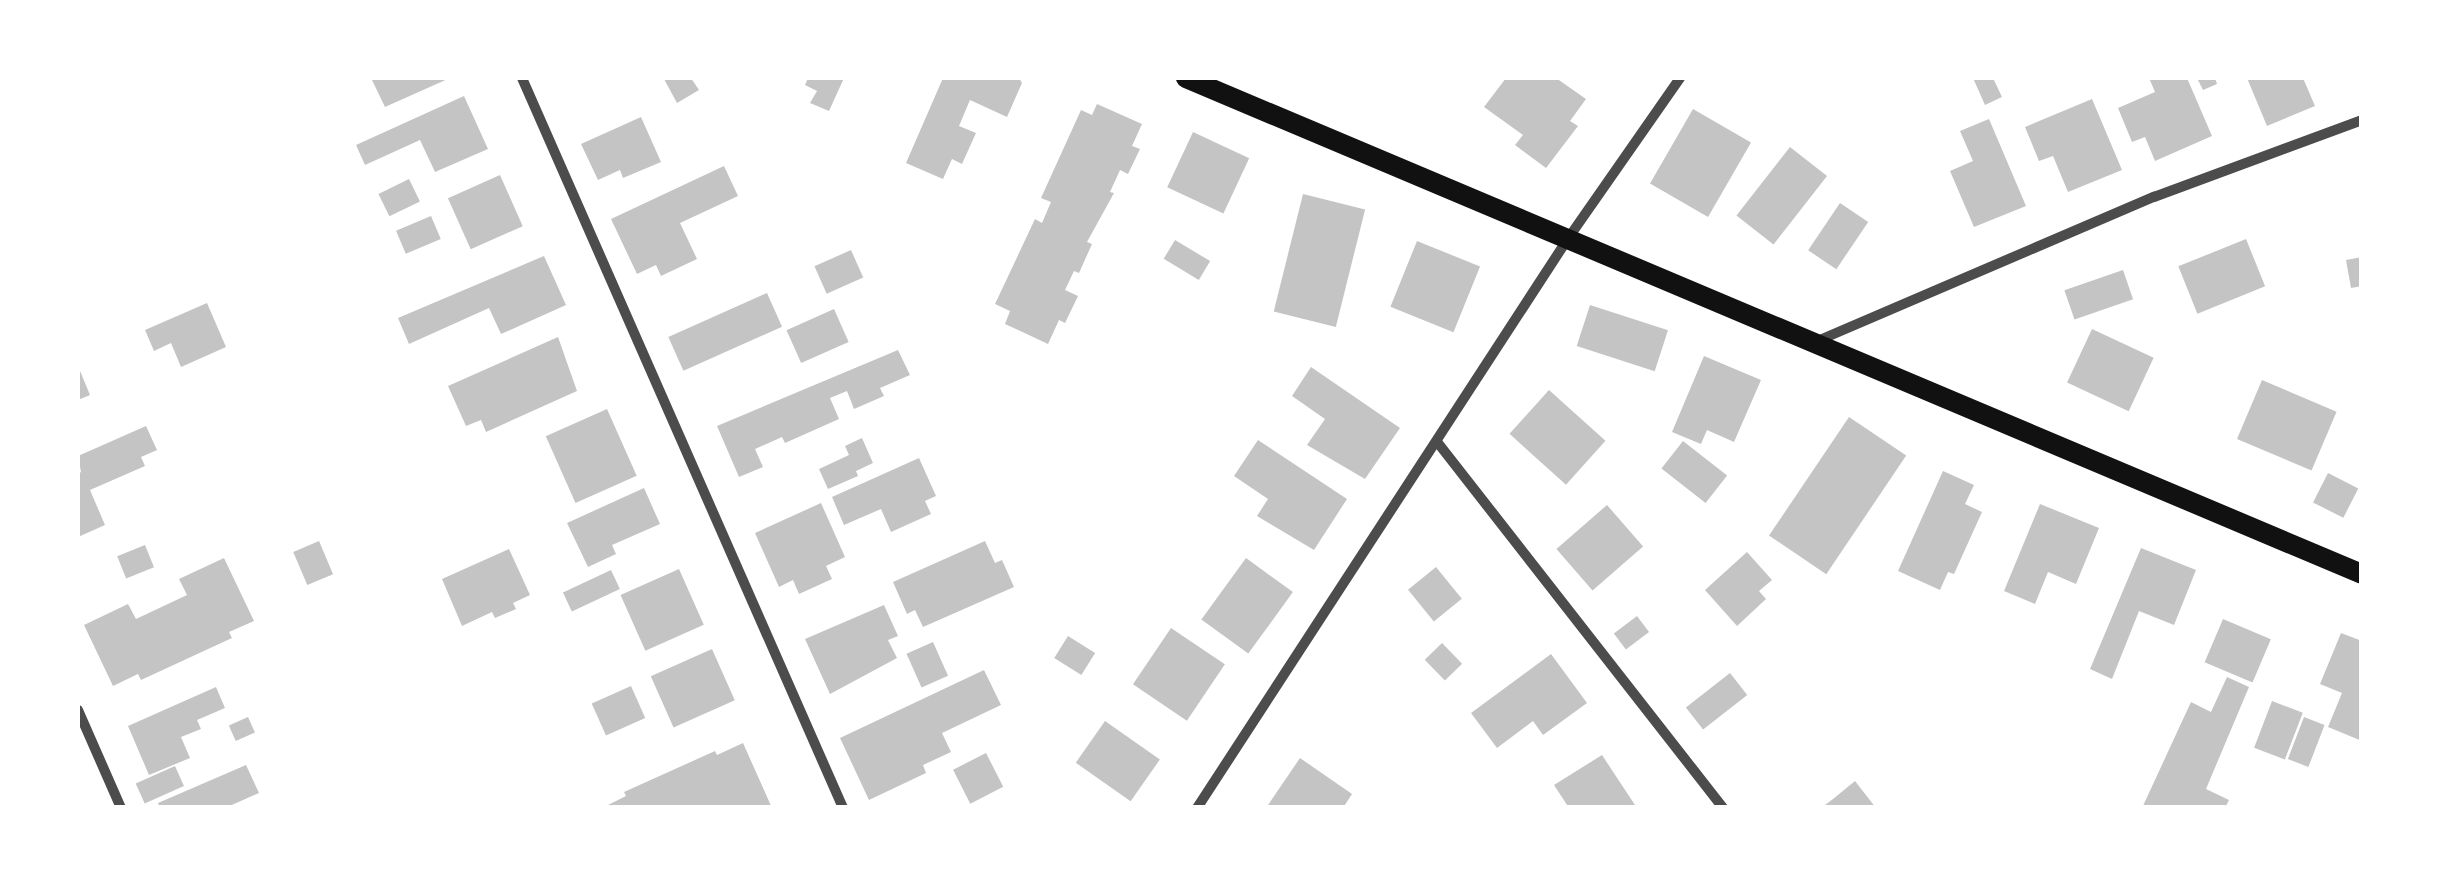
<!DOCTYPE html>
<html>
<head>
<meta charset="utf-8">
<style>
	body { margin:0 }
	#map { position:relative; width:2439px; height:885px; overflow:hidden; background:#fff; font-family:Montserrat,sans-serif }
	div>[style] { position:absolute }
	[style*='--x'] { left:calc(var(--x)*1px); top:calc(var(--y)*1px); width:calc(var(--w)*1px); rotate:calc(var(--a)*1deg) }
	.building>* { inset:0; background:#c4c4c4; transform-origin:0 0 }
	.minor>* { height:10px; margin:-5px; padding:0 5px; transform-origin:5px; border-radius:5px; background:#4c4c4c }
	.secondary>* { height:20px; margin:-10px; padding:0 10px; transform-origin:10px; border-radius:10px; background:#111 }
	span { translate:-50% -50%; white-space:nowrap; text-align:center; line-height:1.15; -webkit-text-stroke:10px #fff; paint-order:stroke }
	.frame { position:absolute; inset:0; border:80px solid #fff; pointer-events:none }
</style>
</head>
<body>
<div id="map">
	<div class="building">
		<i style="clip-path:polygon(371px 78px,450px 78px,385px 107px)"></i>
		<i style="clip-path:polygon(667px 78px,691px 78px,699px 90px,677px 103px,664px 79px)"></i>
		<i style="clip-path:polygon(808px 78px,844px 78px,829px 111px,810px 103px,817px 91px,805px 85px)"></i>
		<i style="clip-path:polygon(943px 78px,1019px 78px,1022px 83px,1007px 117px,970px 100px,959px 126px,976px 133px,962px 164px,952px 159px,943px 179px,906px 163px)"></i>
		<i style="clip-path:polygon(1506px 78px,1556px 78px,1586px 99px,1570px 121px,1578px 126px,1546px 168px,1515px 145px,1523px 135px,1484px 107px)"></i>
		<i style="clip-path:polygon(1973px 78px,1993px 78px,2002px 97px,1985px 105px)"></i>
		<i style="clip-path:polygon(2149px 78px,2187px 78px,2212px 136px,2155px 161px,2145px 137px,2132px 142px,2118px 108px,2155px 92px)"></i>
		<i style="clip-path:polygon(2197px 78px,2215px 78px,2217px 84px,2203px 90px)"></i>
		<i style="clip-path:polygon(2247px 78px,2303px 78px,2315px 106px,2267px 126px)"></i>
		<i style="clip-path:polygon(464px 96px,488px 149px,435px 172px,420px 140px,365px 165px,356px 145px)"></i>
		<i style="clip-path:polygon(2092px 99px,2122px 170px,2068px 192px,2053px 156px,2039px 161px,2025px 127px)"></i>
		<i style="clip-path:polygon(1097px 104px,1142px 124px,1132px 146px,1140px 149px,1128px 174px,1120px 170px,1110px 192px,1114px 193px,1087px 242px,1092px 244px,1079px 273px,1074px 271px,1065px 290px,1078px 296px,1065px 323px,1059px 320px,1048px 344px,1005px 324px,1010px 311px,995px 304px,1035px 219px,1042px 223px,1051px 202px,1041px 198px,1081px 110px,1092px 115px)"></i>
		<i style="left:1693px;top:109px;width:67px;height:86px;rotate:30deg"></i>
		<i style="clip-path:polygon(641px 117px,661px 162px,623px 178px,620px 170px,598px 180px,581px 144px)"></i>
		<i style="clip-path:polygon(1989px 119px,2026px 206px,1974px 227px,1950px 171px,1973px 161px,1960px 131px)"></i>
		<i style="left:1193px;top:132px;width:62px;height:61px;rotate:25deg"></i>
		<i style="left:1790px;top:147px;width:47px;height:87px;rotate:38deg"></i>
		<i style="clip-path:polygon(724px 166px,738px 196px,680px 223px,697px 259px,661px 276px,656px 265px,637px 274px,611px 219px)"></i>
		<i style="left:500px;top:175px;width:56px;height:57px;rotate:66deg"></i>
		<i style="left:409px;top:179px;width:25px;height:34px;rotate:64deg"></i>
		<i style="left:1303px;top:194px;width:64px;height:121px;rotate:14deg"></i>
		<i style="left:1840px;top:203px;width:34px;height:57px;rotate:34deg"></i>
		<i style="left:431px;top:216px;width:25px;height:38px;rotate:67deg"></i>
		<i style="left:2246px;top:239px;width:51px;height:73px;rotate:68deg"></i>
		<i style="left:1175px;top:240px;width:41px;height:22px;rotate:31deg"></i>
		<i style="left:1417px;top:241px;width:68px;height:71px;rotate:22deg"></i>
		<i style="left:851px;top:250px;width:30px;height:40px;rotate:66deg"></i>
		<i style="clip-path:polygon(544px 256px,566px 305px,501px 334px,489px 308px,409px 344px,398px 318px)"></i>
		<i style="clip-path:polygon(2362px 257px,2362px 286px,2351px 288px,2346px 260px)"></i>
		<i style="left:2123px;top:270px;width:31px;height:62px;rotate:71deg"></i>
		<i style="left:767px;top:293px;width:37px;height:108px;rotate:66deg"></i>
		<i style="clip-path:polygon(207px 303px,226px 347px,181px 367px,171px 343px,154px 351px,145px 330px)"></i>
		<i style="left:1590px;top:305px;width:82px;height:43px;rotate:18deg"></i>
		<i style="left:834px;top:309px;width:36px;height:52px;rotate:66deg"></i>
		<i style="left:2092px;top:329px;width:68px;height:59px;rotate:25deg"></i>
		<i style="clip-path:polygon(558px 337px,577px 391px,486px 432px,481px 420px,466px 426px,448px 386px)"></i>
		<i style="clip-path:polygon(898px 350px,910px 375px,880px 388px,884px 396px,854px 409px,847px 391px,830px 398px,839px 419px,785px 443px,782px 437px,755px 449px,763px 467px,739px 477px,717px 426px)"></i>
		<i style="clip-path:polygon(1704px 356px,1761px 380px,1734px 442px,1707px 430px,1701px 444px,1672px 432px)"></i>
		<i style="clip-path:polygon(78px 366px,90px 395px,78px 400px)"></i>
		<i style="clip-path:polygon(1311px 367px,1400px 428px,1365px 479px,1307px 445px,1325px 419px,1292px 396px)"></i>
		<i style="left:2262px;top:380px;width:81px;height:64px;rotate:23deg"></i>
		<i style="left:1549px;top:390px;width:76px;height:59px;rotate:42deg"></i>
		<i style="left:607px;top:409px;width:73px;height:67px;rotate:66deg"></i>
		<i style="left:1849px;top:417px;width:69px;height:143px;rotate:34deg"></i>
		<i style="clip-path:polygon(146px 426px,157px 450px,141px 457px,145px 466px,90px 490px,105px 525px,78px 537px,78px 474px,81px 472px,78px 456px)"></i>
		<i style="clip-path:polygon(862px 438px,873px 463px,856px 471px,858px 476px,828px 489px,819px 469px,849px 455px,845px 446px)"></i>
		<i style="clip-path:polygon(1258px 440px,1347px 499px,1314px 550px,1257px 516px,1268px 499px,1234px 476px)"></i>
		<i style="left:1683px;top:441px;width:56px;height:35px;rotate:38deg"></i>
		<i style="clip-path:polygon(919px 458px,936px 496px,925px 501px,931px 514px,891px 532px,881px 509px,844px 525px,832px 497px)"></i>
		<i style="clip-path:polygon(1943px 471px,1974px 485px,1965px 504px,1982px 512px,1954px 574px,1948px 572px,1940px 590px,1898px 571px)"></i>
		<i style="left:2328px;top:473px;width:34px;height:33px;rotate:27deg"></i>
		<i style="clip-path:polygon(644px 488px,660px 524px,612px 545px,616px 554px,588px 567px,567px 523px)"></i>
		<i style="clip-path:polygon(821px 503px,845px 557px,826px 566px,832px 579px,799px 594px,793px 580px,779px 587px,755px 533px)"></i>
		<i style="clip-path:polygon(2040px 504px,2099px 528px,2076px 584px,2048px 572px,2035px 604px,2004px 591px)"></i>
		<i style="left:1607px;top:505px;width:55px;height:67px;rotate:49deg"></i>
		<i style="left:319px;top:541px;width:36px;height:28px;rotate:67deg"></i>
		<i style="clip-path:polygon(985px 541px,995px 563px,1002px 560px,1014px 587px,923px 627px,915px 610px,907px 614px,893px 582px)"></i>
		<i style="left:145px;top:545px;width:24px;height:30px;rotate:68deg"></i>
		<i style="clip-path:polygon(2141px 548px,2196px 570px,2174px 625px,2139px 611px,2112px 679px,2090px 669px)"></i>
		<i style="clip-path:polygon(509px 549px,530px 595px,513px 603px,516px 609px,495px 618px,492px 612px,462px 626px,442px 579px)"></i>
		<i style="clip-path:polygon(1747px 552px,1772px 580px,1759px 591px,1766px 599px,1737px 626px,1705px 590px)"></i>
		<i style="clip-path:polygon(224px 558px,254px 621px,229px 632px,232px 638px,141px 680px,138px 674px,113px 686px,84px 625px,128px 604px,136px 619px,187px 595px,179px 579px)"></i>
		<i style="left:1246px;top:558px;width:58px;height:76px;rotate:36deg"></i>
		<i style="left:1436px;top:567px;width:41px;height:36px;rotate:51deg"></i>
		<i style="left:679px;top:569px;width:61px;height:64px;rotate:66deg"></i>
		<i style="left:611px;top:570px;width:21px;height:53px;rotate:65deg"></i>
		<i style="clip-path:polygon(884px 605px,898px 636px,888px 640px,897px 658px,830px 694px,805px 639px)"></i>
		<i style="left:1637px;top:616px;width:20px;height:29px;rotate:53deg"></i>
		<i style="left:2223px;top:619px;width:52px;height:47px;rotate:23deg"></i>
		<i style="left:1171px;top:628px;width:65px;height:68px;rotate:34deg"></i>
		<i style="clip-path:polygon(2341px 633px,2362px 641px,2362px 741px,2328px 727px,2342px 693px,2320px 684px)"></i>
		<i style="left:1068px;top:636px;width:32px;height:26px;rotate:32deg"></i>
		<i style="left:933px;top:642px;width:37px;height:29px;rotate:66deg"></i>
		<i style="left:1442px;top:643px;width:29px;height:24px;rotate:46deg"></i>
		<i style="left:712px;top:649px;width:56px;height:67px;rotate:66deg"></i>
		<i style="clip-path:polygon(1551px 654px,1587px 703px,1543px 735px,1533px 721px,1497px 748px,1471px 713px)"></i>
		<i style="clip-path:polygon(984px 670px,1001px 705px,942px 733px,951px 752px,923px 765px,926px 773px,869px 800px,840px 738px)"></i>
		<i style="left:1730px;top:673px;width:28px;height:56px;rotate:52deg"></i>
		<i style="clip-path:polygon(2227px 677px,2249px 687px,2206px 789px,2229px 800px,2225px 808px,2142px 808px,2191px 702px,2211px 712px)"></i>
		<i style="left:631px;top:686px;width:35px;height:43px;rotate:66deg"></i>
		<i style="clip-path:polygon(216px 687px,225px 708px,197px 720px,201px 729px,181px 737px,190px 758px,149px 775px,128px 726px)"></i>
		<i style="left:2272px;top:701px;width:33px;height:50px;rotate:21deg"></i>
		<i style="left:248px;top:717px;width:17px;height:21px;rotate:66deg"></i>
		<i style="left:2304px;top:717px;width:22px;height:45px;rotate:21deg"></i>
		<i style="left:1105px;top:721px;width:67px;height:51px;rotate:35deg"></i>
		<i style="clip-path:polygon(743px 743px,772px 808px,602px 808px,626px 796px,624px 792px,715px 751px,717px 755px)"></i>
		<i style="left:986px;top:753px;width:38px;height:37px;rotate:63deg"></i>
		<i style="clip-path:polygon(1602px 755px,1635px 805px,1569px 808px,1554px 785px)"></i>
		<i style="clip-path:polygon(1300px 758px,1352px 794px,1343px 808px,1266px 808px)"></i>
		<i style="clip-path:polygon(246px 765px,259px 793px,225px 808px,160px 808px,158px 803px)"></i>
		<i style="left:175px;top:766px;width:22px;height:43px;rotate:66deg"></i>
		<i style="clip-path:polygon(1855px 781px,1876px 808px,1821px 808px,1833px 799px)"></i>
	</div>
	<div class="minor">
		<i style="--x:522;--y:78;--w:797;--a:66.26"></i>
		<i style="--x:1815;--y:342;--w:369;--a:-23.2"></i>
		<i style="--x:2154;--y:197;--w:222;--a:-20.3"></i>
		<i style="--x:1438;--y:443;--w:463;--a:52"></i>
		<i style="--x:78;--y:710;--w:107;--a:66.3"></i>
		<i style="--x:1197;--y:808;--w:678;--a:-56.92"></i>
		<i style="--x:1567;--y:240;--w:198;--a:-55.1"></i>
	</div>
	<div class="secondary">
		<i style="--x:1186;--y:78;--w:1276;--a:22.87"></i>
	</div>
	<div class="frame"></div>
</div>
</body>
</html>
